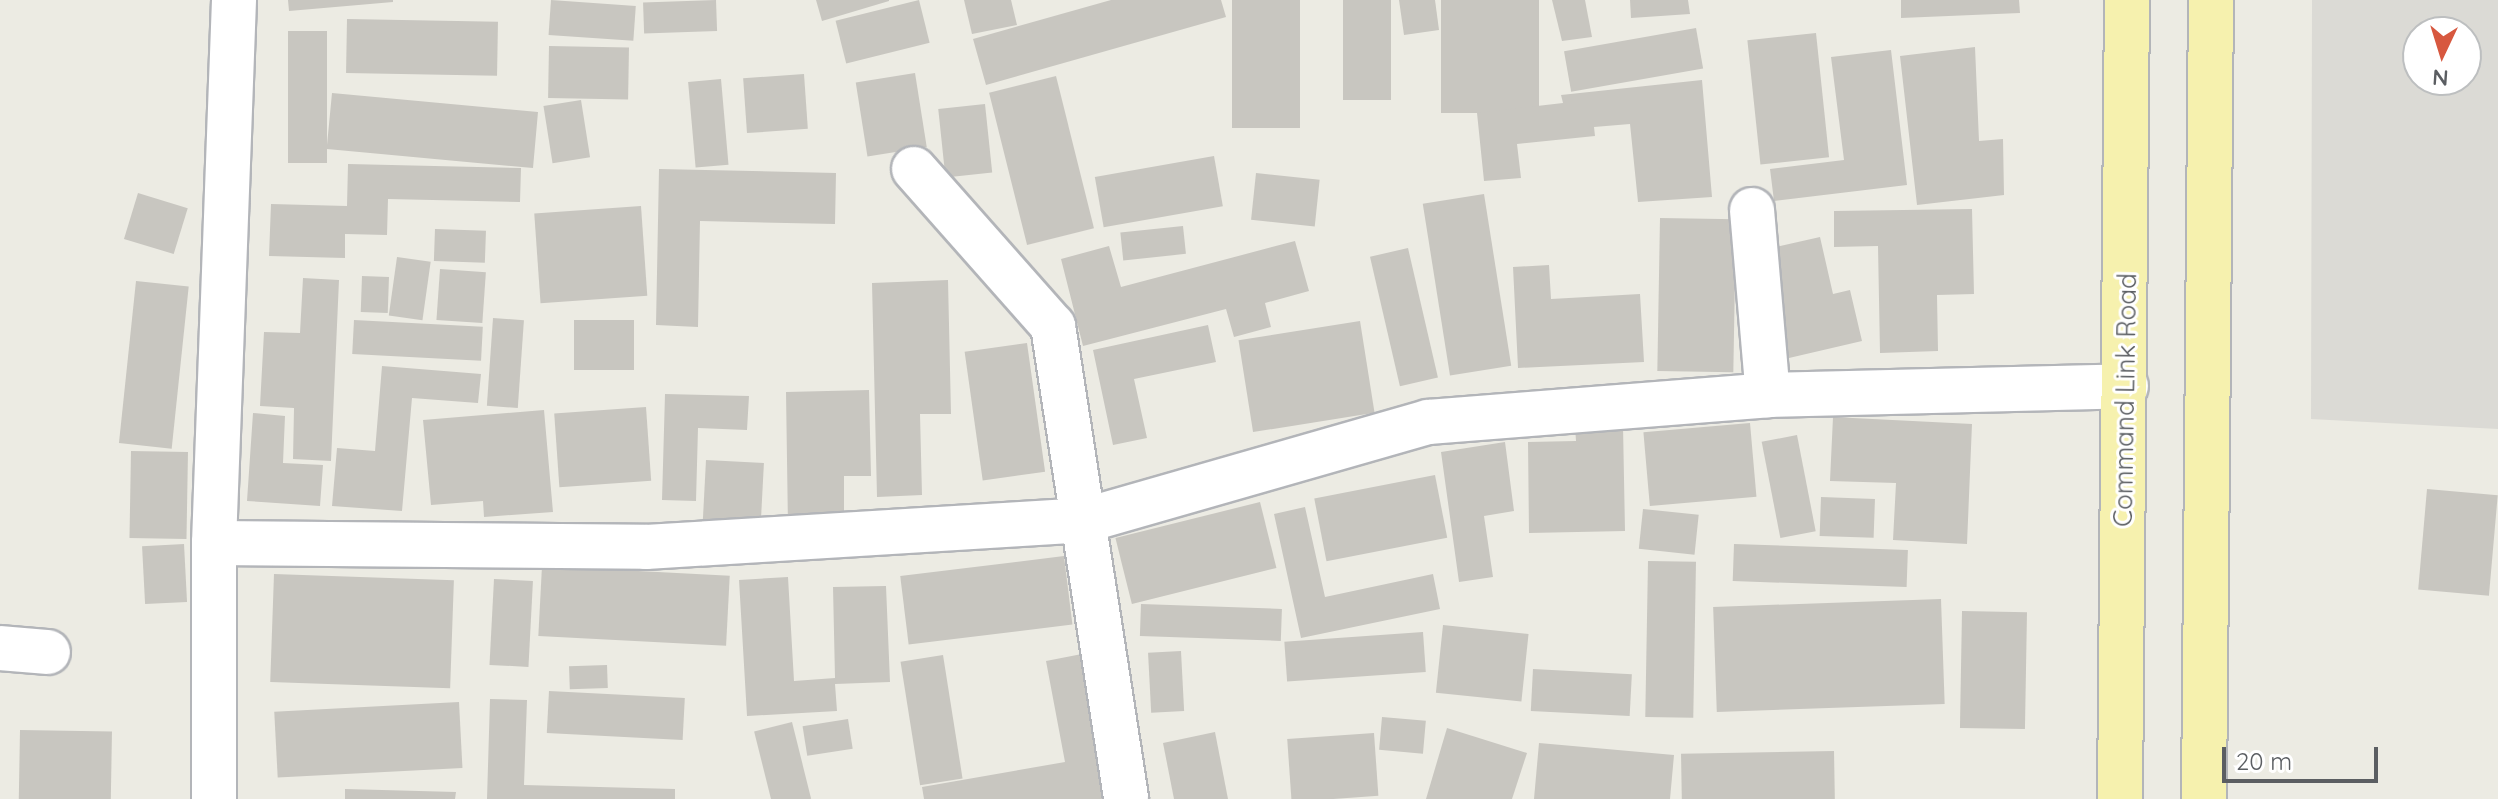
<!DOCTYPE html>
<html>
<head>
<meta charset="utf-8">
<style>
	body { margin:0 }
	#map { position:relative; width:2498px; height:799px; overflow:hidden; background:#ecebe3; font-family:Quicksand,sans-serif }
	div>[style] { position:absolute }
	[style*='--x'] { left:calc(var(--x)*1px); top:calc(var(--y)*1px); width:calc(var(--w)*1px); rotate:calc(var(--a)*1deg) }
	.industrial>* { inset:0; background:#dbdad5 }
	.building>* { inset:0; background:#c8c6c0; transform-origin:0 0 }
	.roads { filter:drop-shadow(2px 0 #b3b5b9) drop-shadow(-2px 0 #b3b5b9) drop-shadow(0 2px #b3b5b9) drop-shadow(0 -2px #b3b5b9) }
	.minor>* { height:44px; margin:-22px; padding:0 22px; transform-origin:22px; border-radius:22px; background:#fff }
	.major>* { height:44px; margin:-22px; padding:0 22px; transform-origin:22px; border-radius:22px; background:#f6f1ae }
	span { translate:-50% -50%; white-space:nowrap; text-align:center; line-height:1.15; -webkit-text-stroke:6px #fff; paint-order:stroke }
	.street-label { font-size:26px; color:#5b5e62 }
	.north { position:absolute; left:2402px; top:16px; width:80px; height:80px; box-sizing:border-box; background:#fff; border:2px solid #bdbfc0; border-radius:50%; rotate:184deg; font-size:22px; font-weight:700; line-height:32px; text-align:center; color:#5b5e62 }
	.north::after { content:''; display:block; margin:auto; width:28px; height:36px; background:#d7583f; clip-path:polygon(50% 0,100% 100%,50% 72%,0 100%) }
	.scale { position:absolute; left:2222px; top:747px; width:156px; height:36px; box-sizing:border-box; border:4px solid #5b5e62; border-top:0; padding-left:10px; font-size:24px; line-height:28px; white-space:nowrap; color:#5b5e62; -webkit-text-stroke:6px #fff; paint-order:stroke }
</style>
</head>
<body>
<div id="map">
	<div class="industrial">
		<i style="clip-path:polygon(evenodd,2312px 0,2498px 0,2498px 429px,2311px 419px,2312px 0,2418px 32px,2466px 32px,2466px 80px,2418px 80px,2418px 32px)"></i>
	</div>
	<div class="building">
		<i style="clip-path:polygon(288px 0,393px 0,393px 2px,289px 11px)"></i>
		<i style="left:551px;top:0;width:85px;height:35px;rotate:4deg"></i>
		<i style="left:716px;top:0;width:31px;height:73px;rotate:88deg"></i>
		<i style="clip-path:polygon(816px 0,889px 0,889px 1px,822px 21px)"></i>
		<i style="left:919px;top:0;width:44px;height:86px;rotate:76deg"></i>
		<i style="clip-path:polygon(964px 0,1011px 0,1017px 25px,972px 34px)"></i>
		<i style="clip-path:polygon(1111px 0,1221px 0,1226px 17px,986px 85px,973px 39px)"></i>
		<i style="left:1232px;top:0;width:68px;height:128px"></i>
		<i style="left:1343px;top:0;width:48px;height:100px"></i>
		<i style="clip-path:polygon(1399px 0,1435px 0,1439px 30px,1404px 35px)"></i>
		<i style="left:1441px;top:0;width:98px;height:113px"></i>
		<i style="clip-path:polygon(1552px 0,1585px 0,1592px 37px,1562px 41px)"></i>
		<i style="clip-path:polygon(1630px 0,1688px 0,1690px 14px,1631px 18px)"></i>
		<i style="clip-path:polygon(1901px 0,2019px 0,2020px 13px,1901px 18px)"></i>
		<i style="left:347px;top:19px;width:151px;height:54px;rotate:1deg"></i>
		<i style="left:1696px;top:28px;width:41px;height:134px;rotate:80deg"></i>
		<i style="clip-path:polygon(288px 31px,327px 31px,327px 145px,332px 93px,538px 112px,533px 168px,327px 149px,327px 163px,288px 163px)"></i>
		<i style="left:1816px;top:33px;width:125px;height:69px;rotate:84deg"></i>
		<i style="left:549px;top:46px;width:80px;height:52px;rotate:1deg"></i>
		<i style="clip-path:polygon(1975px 47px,1979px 141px,2003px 139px,2004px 195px,1917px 205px,1900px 56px)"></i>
		<i style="clip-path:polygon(1891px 50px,1907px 185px,1774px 201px,1770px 169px,1844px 160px,1831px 57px)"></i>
		<i style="left:915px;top:73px;width:75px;height:60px;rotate:81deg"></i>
		<i style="left:804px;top:74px;width:55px;height:61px;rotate:86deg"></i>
		<i style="left:1056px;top:76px;width:157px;height:69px;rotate:76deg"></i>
		<i style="left:721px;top:79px;width:86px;height:33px;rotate:85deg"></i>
		<i style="clip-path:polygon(1702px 80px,1712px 197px,1638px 202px,1630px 124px,1594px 127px,1595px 136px,1517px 144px,1521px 178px,1484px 181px,1477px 113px,1563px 103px,1561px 95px)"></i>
		<i style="left:581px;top:100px;width:58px;height:38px;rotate:81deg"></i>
		<i style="left:985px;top:104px;width:69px;height:47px;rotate:84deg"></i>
		<i style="left:1214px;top:156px;width:51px;height:121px;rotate:80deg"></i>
		<i style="clip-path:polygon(348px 164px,521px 168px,520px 202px,388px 199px,387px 235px,345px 234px,345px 258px,269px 256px,271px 204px,347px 206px)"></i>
		<i style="clip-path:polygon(659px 169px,836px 173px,835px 224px,700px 221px,698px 327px,656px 325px)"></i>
		<i style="left:1256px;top:173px;width:64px;height:47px;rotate:6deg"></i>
		<i style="left:138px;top:193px;width:52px;height:48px;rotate:17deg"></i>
		<i style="left:1484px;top:194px;width:174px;height:62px;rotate:81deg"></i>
		<i style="left:641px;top:206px;width:90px;height:107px;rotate:86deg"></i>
		<i style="clip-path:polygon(1972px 209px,1974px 294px,1937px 295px,1938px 351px,1880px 353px,1878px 246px,1834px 247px,1834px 211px)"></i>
		<i style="left:1660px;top:218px;width:76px;height:153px;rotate:1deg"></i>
		<i style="left:1183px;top:226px;width:28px;height:63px;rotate:84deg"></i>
		<i style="left:435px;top:229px;width:51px;height:32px;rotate:2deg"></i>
		<i style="clip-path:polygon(1820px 237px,1833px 294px,1850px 290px,1862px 341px,1789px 358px,1763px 250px)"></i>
		<i style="clip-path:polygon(1295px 241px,1309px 291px,1265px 303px,1271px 327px,1234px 337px,1226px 309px,1083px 346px,1061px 259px,1109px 246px,1121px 287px)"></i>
		<i style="left:1408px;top:248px;width:133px;height:39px;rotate:77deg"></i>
		<i style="left:397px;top:257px;width:34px;height:59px;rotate:8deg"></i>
		<i style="clip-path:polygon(1549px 265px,1551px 299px,1640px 294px,1644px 362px,1518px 368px,1513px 267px)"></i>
		<i style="left:440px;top:269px;width:46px;height:51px;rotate:4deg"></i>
		<i style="left:362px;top:276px;width:27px;height:36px;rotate:2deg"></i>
		<i style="clip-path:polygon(303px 278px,339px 280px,331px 461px,293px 459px,294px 408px,260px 406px,264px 332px,300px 333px)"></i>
		<i style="clip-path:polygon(948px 280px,951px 414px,920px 414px,922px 495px,877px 497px,872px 283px)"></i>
		<i style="left:136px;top:281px;width:53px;height:163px;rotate:6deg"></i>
		<i style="left:493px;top:318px;width:31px;height:88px;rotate:4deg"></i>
		<i style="left:354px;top:320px;width:129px;height:34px;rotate:3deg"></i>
		<i style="left:574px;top:320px;width:60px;height:50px"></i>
		<i style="left:1360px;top:321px;width:93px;height:123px;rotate:81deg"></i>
		<i style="clip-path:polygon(1208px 325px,1216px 362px,1134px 379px,1147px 438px,1113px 445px,1093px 350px)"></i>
		<i style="left:1027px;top:343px;width:130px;height:63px;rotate:82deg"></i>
		<i style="clip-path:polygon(382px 366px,481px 374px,478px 403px,412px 398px,402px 511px,332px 506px,337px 448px,375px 451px)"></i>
		<i style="clip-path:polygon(869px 390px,871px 476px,844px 476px,844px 526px,788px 527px,786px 392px)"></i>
		<i style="clip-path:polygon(665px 394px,749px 396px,747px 430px,698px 428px,696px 501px,662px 500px)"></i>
		<i style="left:646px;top:407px;width:74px;height:92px;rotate:86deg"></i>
		<i style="clip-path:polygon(544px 410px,553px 512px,484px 517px,483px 501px,431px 505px,423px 420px)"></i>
		<i style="clip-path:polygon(253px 413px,285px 416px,283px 463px,323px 465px,320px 506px,247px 501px)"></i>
		<i style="clip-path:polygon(1833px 417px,1972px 424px,1967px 544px,1893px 540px,1896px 483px,1830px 481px)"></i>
		<i style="left:1750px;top:423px;width:74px;height:107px;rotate:85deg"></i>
		<i style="clip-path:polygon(1623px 425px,1625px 531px,1529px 533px,1528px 442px,1576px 441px,1575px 426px)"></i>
		<i style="left:1797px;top:435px;width:98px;height:36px;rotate:79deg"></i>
		<i style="clip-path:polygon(1505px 442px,1514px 511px,1484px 516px,1493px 577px,1459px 582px,1441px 452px)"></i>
		<i style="left:131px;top:451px;width:57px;height:87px;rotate:1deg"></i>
		<i style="left:706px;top:460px;width:58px;height:63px;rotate:3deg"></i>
		<i style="left:1435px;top:475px;width:64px;height:123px;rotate:79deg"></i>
		<i style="left:2427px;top:489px;width:71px;height:101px;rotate:5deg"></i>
		<i style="left:1821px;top:497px;width:54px;height:39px;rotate:2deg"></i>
		<i style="left:1260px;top:502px;width:68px;height:149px;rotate:76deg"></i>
		<i style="clip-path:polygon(1305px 507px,1325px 597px,1433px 574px,1440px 609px,1301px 638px,1274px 514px)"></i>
		<i style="left:1643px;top:509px;width:56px;height:40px;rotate:6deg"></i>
		<i style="left:184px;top:544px;width:58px;height:42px;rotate:87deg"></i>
		<i style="left:1734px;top:544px;width:174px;height:37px;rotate:2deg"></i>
		<i style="left:1064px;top:556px;width:69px;height:165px;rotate:83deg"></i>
		<i style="left:1648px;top:561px;width:48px;height:156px;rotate:1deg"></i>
		<i style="left:542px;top:566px;width:188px;height:70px;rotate:3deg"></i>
		<i style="left:274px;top:574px;width:180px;height:108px;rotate:2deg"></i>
		<i style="clip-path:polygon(788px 577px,794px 681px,835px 678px,833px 587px,886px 586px,890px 682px,835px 684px,837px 711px,747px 716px,739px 580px)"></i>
		<i style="left:494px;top:579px;width:39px;height:86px;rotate:3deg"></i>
		<i style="left:1941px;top:599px;width:105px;height:228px;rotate:88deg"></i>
		<i style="left:1141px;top:604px;width:141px;height:32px;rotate:2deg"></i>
		<i style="left:1962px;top:611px;width:65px;height:117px;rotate:1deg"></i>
		<i style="left:1443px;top:625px;width:86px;height:68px;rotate:6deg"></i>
		<i style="left:1423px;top:632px;width:40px;height:139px;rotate:86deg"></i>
		<i style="left:1181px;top:651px;width:60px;height:33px;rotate:87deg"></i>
		<i style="clip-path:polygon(1087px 653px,1113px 799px,924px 799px,922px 787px,1065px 762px,1046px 661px)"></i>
		<i style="left:943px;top:655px;width:125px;height:43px;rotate:81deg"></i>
		<i style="left:607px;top:665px;width:23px;height:38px;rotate:88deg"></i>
		<i style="left:1533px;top:669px;width:99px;height:42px;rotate:3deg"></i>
		<i style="left:549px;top:691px;width:136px;height:42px;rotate:3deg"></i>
		<i style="clip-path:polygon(490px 699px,527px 700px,524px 785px,675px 789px,675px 799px,487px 799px)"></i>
		<i style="left:459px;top:702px;width:66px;height:185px;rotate:87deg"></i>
		<i style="left:1382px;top:717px;width:44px;height:33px;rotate:5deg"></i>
		<i style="left:848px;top:719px;width:30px;height:46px;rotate:81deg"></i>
		<i style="left:792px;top:722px;width:79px;height:39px;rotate:76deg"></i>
		<i style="clip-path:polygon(1447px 728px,1527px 753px,1512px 799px,1426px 799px)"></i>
		<i style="left:20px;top:730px;width:92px;height:69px;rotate:1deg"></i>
		<i style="clip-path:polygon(1215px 732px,1228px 799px,1174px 799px,1163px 743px)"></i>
		<i style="left:1374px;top:733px;width:63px;height:87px;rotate:86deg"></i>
		<i style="clip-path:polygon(1539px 743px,1674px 755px,1670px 799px,1534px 799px)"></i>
		<i style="left:1834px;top:751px;width:48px;height:153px;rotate:89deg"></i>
		<i style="clip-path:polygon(345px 789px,456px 792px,455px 799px,345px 799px)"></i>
	</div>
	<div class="roads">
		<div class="minor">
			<i style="--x:914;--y:169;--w:210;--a:48.5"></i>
			<i style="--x:1053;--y:326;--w:479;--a:81.2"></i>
			<i style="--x:1752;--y:210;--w:186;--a:85.1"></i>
			<i style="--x:214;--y:543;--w:432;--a:0.5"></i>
			<i style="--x:646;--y:547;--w:441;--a:-3.5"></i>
			<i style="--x:1086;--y:520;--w:356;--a:-16"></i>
			<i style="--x:1428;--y:422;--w:341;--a:-4.5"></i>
			<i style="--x:1768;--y:395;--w:358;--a:-1.4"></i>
			<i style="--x:0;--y:648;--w:48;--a:4.8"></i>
			<i style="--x:214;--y:799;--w:256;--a:-90"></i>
			<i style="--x:214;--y:543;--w:543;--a:-87.89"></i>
		</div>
		<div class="major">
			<i style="--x:2120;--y:799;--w:799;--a:-89.5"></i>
			<i style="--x:2204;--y:799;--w:799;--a:-89.5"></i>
		</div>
	</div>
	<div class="street-label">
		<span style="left:2125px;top:400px;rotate:-89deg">Command Link Road</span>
	</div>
	<div class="north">N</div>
	<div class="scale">20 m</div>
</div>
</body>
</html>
